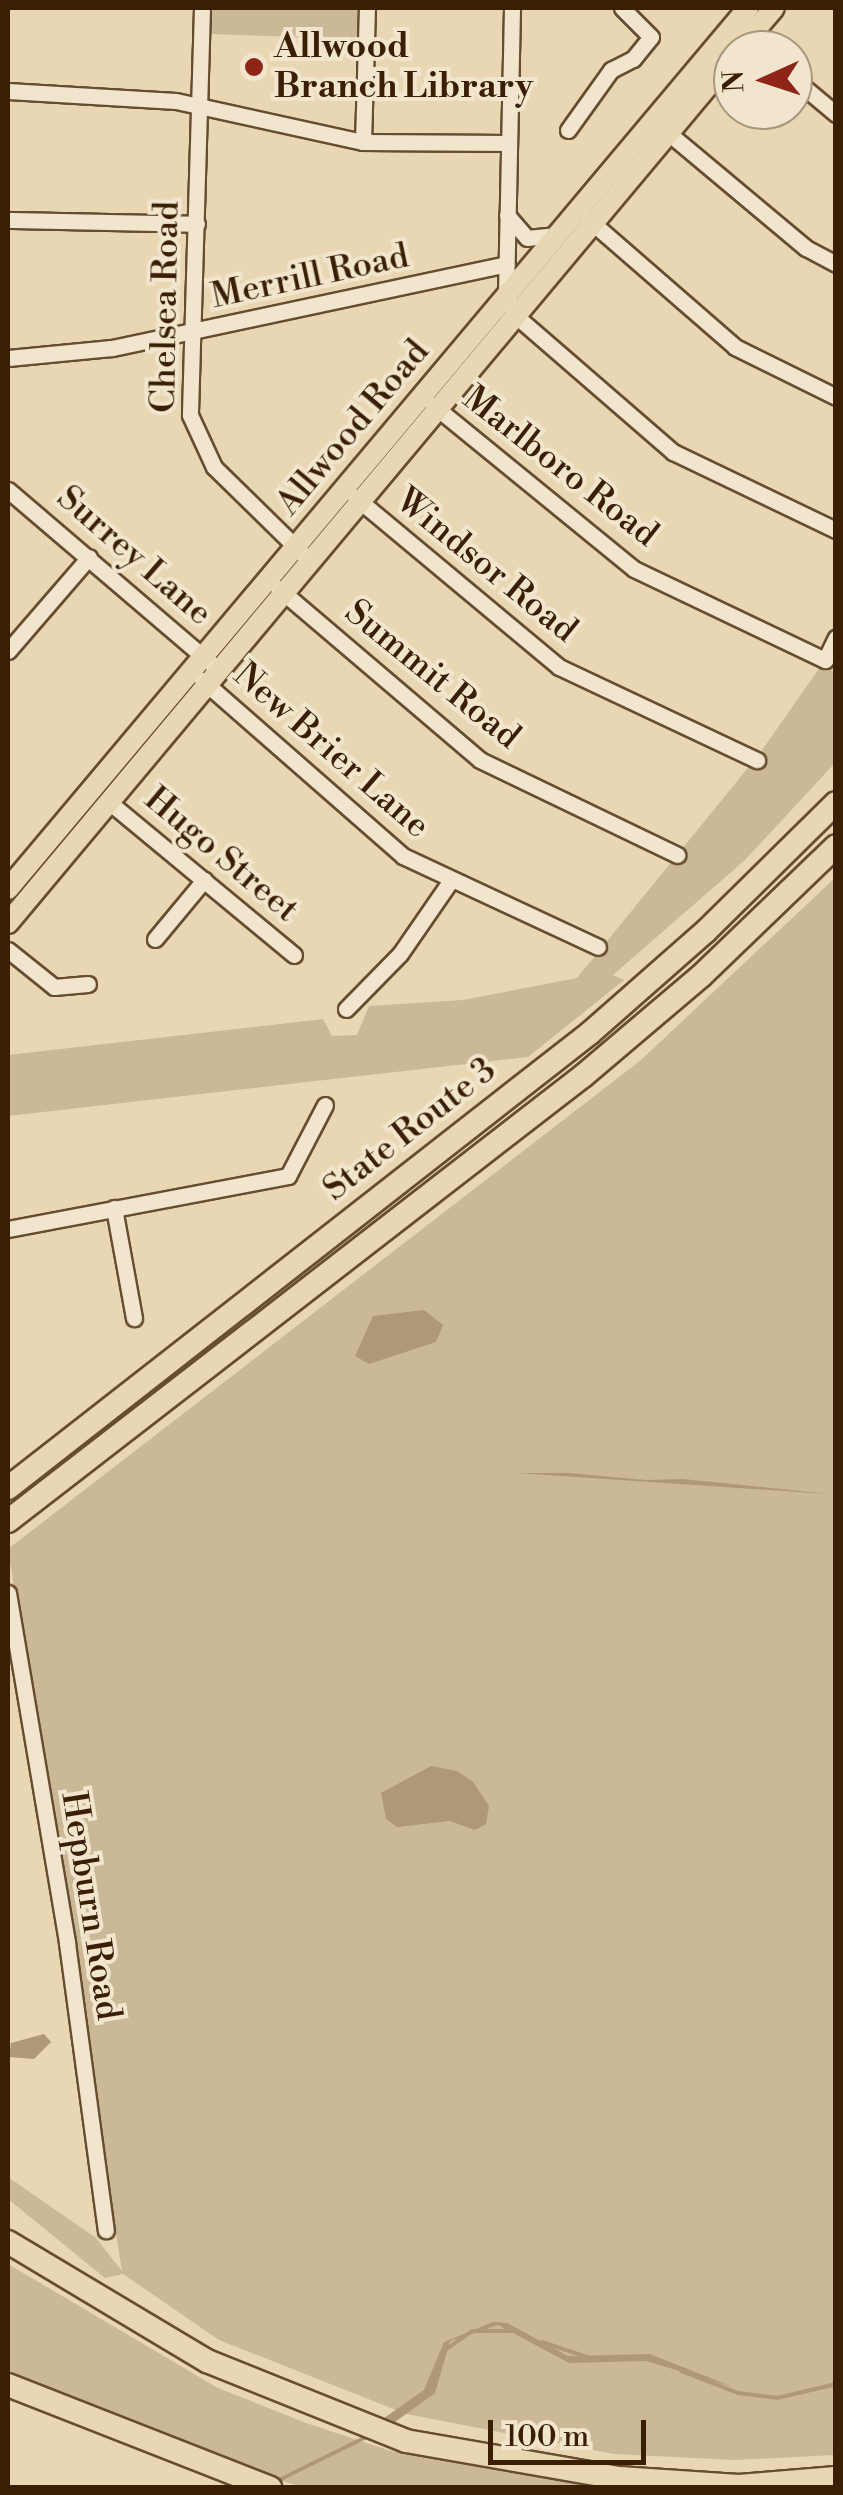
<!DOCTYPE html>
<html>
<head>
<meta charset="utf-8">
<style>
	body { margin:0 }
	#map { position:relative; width:843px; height:2495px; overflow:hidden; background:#e9d7b4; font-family:"Libre Bodoni",serif }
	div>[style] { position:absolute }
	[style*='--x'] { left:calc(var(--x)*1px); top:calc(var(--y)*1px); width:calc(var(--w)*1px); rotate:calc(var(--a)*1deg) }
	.green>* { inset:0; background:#cbb896 }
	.water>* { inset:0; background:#ae9878 }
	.stream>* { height:4px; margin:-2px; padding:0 2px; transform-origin:2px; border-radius:2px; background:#ae9878 }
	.roads { filter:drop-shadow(2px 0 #664d30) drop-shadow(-2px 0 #664d30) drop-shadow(0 2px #664d30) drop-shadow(0 -2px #664d30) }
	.minor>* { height:15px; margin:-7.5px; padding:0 7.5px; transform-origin:7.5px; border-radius:7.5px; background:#f1e5ce }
	.major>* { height:20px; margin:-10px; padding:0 10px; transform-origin:10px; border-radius:10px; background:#e9d7b4 }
	.highway>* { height:22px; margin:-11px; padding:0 11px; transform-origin:11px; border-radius:11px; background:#e9d7b4 }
	.dots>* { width:28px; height:28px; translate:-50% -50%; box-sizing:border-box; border:5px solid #f1e5ce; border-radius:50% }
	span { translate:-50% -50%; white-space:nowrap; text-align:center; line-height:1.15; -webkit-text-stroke:8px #f1e5ce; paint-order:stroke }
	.poi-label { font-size:35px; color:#3b1f04; font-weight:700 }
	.left { translate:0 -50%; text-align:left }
	.street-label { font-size:35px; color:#3b1f04 }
	.frame { position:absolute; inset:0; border:10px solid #3b1f04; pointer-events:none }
	.north { position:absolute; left:713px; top:30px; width:100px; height:100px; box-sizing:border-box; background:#f1e5ce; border:2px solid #a8967d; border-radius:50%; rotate:267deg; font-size:28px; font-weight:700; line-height:40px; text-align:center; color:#3b1f04 }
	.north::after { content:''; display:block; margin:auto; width:35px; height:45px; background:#8f2418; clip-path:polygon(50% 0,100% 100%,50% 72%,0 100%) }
	.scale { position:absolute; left:488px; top:2420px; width:158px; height:45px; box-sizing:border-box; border:5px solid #3b1f04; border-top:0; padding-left:12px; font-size:30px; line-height:35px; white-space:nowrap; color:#3b1f04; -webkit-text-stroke:8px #f1e5ce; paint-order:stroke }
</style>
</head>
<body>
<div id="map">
	<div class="green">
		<i style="clip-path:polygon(210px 8px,360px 8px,360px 39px,209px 34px)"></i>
		<i style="clip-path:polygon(825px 660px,835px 675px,835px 763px,745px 860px,613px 975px,624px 980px,528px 1057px,8px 1116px,8px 1055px,323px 1019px,332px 1036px,357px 1035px,369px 1006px,463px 1000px,577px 978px,760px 753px)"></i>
		<i style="clip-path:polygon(835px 878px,835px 2455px,735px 2460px,614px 2454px,406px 2414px,219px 2340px,123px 2274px,105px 2278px,8px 2199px,8px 2177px,96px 2238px,122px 2271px,8px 1549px,641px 1060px)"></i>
		<i style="clip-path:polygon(8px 2264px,218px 2388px,306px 2423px,391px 2451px,603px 2487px,303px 2487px,224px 2464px,8px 2372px)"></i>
	</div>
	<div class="water">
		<i style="clip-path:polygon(424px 1310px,443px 1325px,436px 1342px,369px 1364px,355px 1356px,373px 1316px)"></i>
		<i style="clip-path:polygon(517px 1473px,569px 1473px,646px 1480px,683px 1479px,829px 1494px)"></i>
		<i style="clip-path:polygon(431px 1766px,457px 1771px,473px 1782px,489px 1806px,486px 1824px,475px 1830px,450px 1821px,397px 1827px,386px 1819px,381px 1793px)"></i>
		<i style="clip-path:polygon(44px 2034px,51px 2042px,34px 2059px,9px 2057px,11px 2043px)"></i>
		<i style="clip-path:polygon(493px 2322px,507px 2323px,568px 2356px,650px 2354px,733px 2387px,646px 2361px,569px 2363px,498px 2325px,450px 2341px,435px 2393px,395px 2422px,384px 2418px,424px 2390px,444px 2342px)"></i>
	</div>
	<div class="stream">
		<i style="--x:542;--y:2342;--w:51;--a:18.4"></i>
		<i style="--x:681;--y:2371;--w:61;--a:21.1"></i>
		<i style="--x:738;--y:2393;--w:39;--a:7"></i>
		<i style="--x:777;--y:2398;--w:61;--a:-13.3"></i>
		<i style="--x:438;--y:2373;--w:24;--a:-73"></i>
		<i style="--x:445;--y:2350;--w:33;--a:-35"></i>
		<i style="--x:472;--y:2331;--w:43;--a:0"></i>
		<i style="--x:275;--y:2482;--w:106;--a:-26.3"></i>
	</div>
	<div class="roads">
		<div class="minor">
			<i style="--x:202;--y:8;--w:407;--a:91.7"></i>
			<i style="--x:190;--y:415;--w:57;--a:65.2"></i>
			<i style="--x:214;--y:467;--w:134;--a:44.4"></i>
			<i style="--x:512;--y:8;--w:289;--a:91.2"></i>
			<i style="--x:506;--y:297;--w:21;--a:62"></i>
			<i style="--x:516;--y:316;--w:208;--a:40.9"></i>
			<i style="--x:673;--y:452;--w:181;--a:25.6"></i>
			<i style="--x:739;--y:33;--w:26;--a:40"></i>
			<i style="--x:793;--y:78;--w:56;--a:39.9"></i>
			<i style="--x:8;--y:91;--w:168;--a:3.4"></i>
			<i style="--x:176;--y:101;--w:191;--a:12.4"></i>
			<i style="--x:363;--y:142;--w:146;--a:0.4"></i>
			<i style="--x:660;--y:126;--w:190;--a:39.9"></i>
			<i style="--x:806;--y:248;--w:34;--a:28"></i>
			<i style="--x:568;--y:130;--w:74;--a:-54.4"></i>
			<i style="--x:611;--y:70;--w:25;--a:-27"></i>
			<i style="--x:633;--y:59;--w:28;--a:-51"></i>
			<i style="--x:651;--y:37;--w:41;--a:-135"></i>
			<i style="--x:363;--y:142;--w:134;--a:-88.3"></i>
			<i style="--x:507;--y:215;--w:30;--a:49"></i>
			<i style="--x:527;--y:238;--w:30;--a:-6"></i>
			<i style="--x:588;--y:219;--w:195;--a:41"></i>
			<i style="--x:735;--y:347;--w:113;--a:26.3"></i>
			<i style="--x:8;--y:220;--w:189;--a:1.2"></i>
			<i style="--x:8;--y:358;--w:104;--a:-5.5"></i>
			<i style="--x:112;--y:348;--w:403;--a:-12"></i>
			<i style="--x:433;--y:405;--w:259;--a:39.2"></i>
			<i style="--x:634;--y:569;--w:212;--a:25.5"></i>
			<i style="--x:825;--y:660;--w:25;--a:-64"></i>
			<i style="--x:8;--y:490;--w:277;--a:40.5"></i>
			<i style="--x:355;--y:497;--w:266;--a:39.8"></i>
			<i style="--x:559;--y:667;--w:219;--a:25.2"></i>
			<i style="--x:278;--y:588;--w:265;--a:40.4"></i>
			<i style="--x:480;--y:760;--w:219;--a:25.7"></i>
			<i style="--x:8;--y:651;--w:124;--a:-49.2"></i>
			<i style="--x:202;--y:680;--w:267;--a:41.2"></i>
			<i style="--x:403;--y:856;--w:215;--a:25"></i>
			<i style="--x:109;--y:802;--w:240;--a:39.6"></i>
			<i style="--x:155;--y:939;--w:77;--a:-50.3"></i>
			<i style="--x:8;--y:950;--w:59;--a:38.8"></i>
			<i style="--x:54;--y:987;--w:34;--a:-5"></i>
			<i style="--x:346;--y:1009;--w:77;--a:-45.5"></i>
			<i style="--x:400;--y:954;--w:90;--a:-55.4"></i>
			<i style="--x:114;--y:1208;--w:112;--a:79.7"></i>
			<i style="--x:8;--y:1229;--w:285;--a:-10.7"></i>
			<i style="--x:288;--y:1176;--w:80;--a:-62.5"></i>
			<i style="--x:8;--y:1593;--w:355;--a:80.4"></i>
			<i style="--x:67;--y:1943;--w:290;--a:82.3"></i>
		</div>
		<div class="major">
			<i style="--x:738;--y:50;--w:55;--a:-49.4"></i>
			<i style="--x:8;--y:889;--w:1151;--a:-49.97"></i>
			<i style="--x:8;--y:923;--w:1130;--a:-50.1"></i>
		</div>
		<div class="highway">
			<i style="--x:8;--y:1488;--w:739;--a:-38.02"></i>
			<i style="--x:590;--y:1033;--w:154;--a:-41.3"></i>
			<i style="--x:706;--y:931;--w:182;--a:-44.6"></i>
			<i style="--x:8;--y:1521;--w:727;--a:-37.74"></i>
			<i style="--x:583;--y:1076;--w:155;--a:-40.3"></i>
			<i style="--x:701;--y:976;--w:187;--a:-43.9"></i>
			<i style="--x:8;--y:2242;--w:232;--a:30.9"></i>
			<i style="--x:207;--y:2361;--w:214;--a:21.9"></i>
			<i style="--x:406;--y:2441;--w:216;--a:9.9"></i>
			<i style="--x:619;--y:2478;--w:120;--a:3.8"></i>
			<i style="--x:739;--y:2486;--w:97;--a:-4.7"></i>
			<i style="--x:8;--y:2385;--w:282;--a:21.4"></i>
		</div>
	</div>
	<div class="dots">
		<i style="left:254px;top:67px;background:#8f2418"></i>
	</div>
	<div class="poi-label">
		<span class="left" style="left:274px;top:67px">Allwood<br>Branch Library</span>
	</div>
	<div class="street-label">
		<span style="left:310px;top:277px;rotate:-12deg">Merrill Road</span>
		<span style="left:166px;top:307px;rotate:-89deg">Chelsea Road</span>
		<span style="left:353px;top:428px;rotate:-50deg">Allwood Road</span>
		<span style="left:560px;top:467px;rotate:38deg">Marlboro Road</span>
		<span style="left:134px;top:556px;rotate:41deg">Surrey Lane</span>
		<span style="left:486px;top:566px;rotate:39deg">Windsor Road</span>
		<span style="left:432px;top:675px;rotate:39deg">Summit Road</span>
		<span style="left:331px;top:751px;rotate:41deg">New Brier Lane</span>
		<span style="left:221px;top:855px;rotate:40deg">Hugo Street</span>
		<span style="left:410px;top:1130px;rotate:-38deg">State Route 3</span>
		<span style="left:90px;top:1906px;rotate:81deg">Hepburn Road</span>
	</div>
	<div class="frame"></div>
	<div class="north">N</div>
	<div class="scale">100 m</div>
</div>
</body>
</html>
